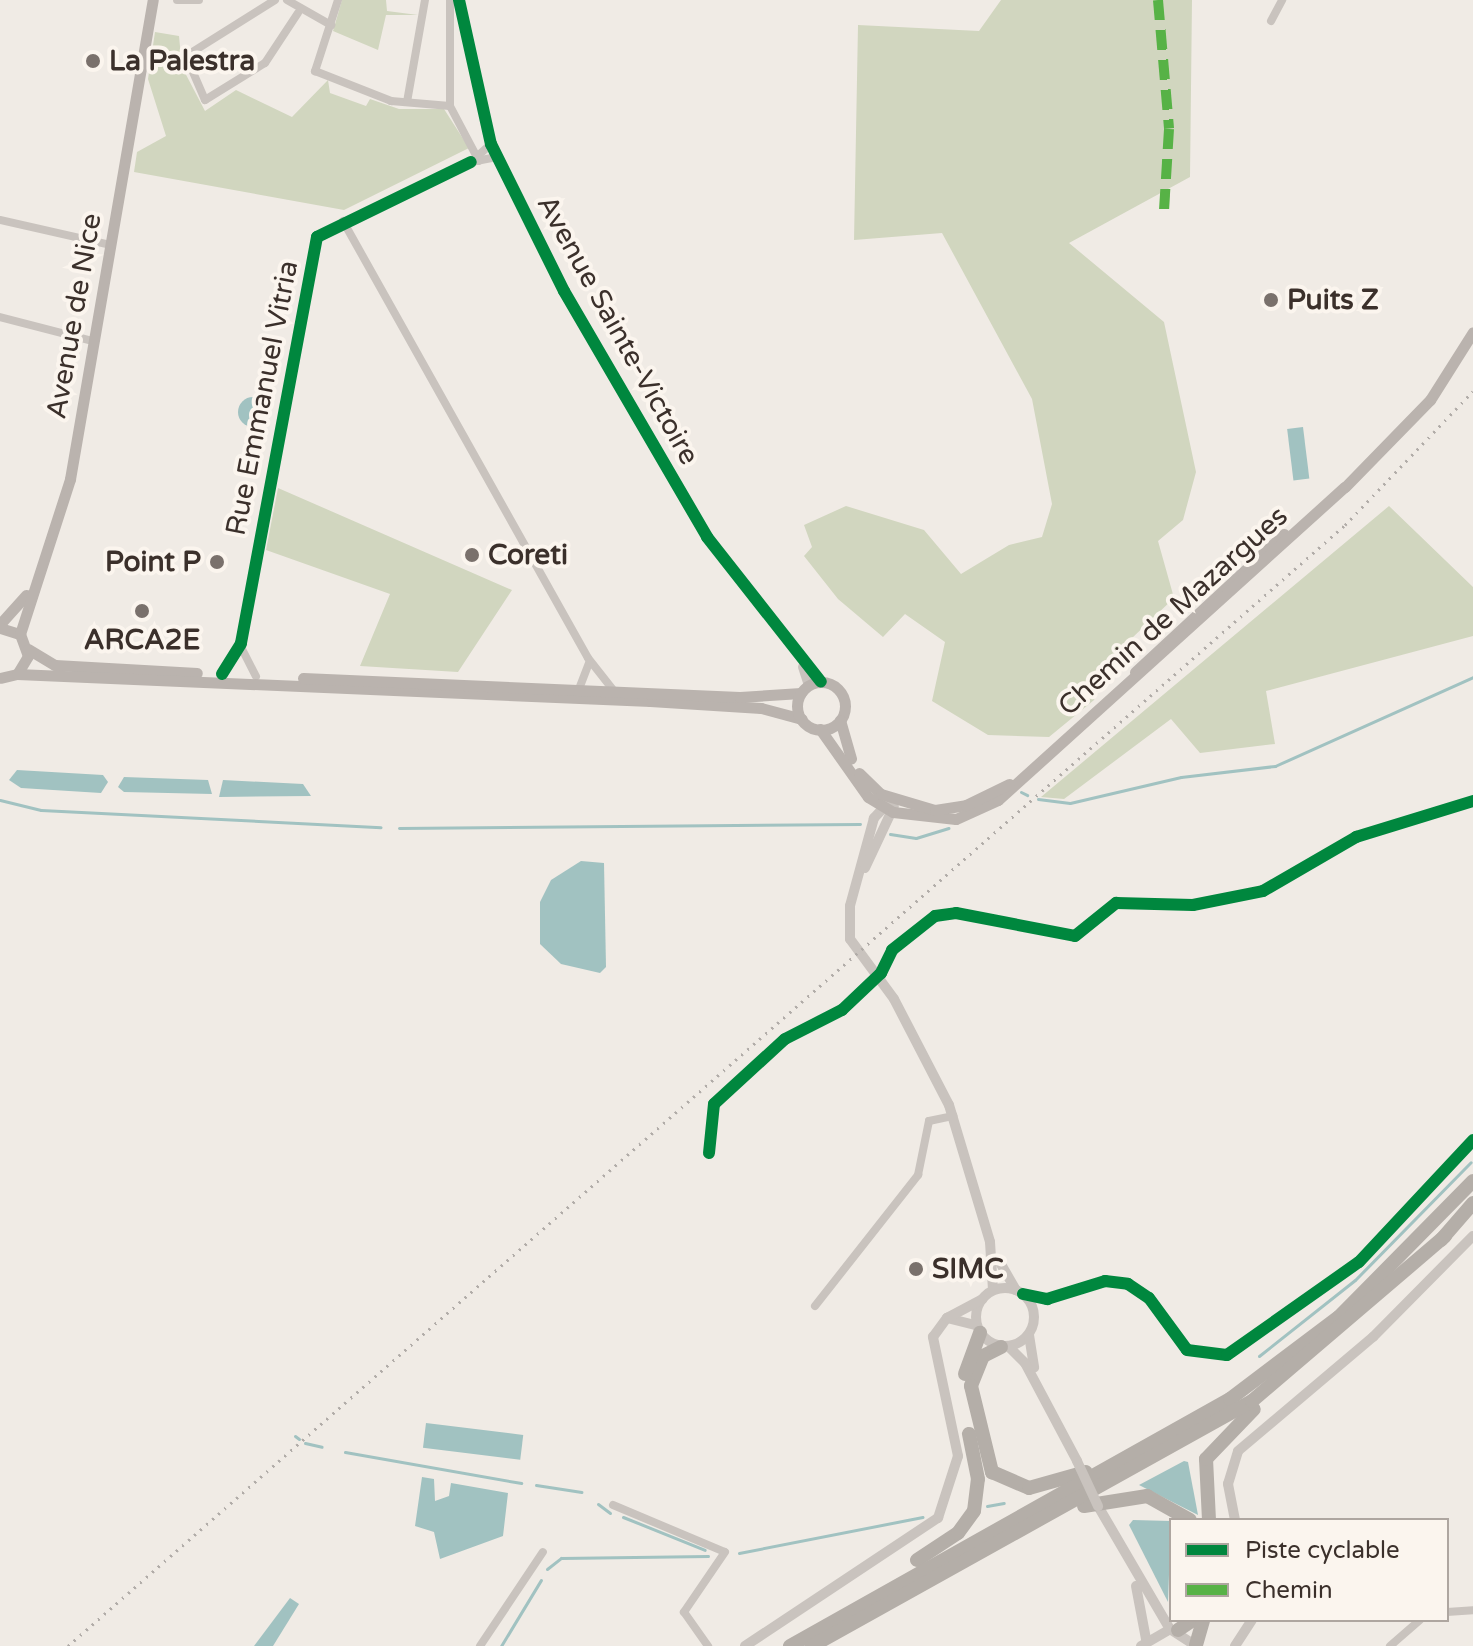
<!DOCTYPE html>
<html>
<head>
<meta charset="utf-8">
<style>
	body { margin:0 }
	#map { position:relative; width:1473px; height:1646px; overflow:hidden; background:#f0ebe5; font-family:"Varela Round",sans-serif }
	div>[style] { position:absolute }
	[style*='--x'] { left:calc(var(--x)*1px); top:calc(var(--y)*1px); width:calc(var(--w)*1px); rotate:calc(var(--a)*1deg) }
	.green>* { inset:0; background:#d1d6bf }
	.water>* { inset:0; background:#a1c2c1; transform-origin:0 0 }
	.round { border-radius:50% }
	.stream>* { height:3px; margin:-1.5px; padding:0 1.5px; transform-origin:1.5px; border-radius:1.5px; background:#a1c2c1 }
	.minor>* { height:8px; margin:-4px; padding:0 4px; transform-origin:4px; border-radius:4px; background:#c9c3be }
	.tertiary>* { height:10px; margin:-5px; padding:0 5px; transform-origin:5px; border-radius:5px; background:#c9c3be }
	.tertiary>.ring { margin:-5px; padding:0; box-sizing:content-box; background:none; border:10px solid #c9c3be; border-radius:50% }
	.secondary>* { height:11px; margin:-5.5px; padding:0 5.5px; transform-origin:5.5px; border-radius:5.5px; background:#bab3ae }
	.secondary>.ring { margin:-5.5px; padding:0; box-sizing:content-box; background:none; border:11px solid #bab3ae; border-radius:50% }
	.trunk>* { height:14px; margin:-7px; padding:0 7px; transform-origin:7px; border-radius:7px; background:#b4aea8 }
	.rail>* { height:3px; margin-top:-1.5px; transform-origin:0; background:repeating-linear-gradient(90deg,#b1aca8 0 2px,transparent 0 8px) }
	.tertiary-bridge>* { height:10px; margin:-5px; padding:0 5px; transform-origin:5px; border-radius:5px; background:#c9c3be }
	.quiet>* { height:10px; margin-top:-5px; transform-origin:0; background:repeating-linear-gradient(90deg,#57b246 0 20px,transparent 0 30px) }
	.cycleway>* { height:12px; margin:-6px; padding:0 6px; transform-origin:6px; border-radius:6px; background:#00873e }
	.dots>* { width:22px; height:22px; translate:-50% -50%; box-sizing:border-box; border:4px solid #fbf5ee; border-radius:50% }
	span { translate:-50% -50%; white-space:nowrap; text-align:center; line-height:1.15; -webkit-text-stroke:8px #fbf5ee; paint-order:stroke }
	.poi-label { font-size:28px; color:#3b302b; font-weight:700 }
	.left { translate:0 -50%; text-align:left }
	.right { translate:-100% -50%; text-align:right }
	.street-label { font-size:28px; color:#3b302b }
	.legend { position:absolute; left:1169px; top:1518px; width:280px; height:104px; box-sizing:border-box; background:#fbf5ee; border:2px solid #aea6a0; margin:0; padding:10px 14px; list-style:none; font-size:24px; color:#3b302b }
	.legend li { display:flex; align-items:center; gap:16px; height:40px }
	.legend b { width:40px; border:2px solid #aea6a0 }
</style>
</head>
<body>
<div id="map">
	<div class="green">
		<i style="clip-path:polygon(342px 0,386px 0,387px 11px,418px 15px,386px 15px,378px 50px,333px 31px)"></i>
		<i style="clip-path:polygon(1001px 0,1192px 0,1190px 177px,1069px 243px,1164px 322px,1196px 472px,1183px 520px,1158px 541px,1174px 598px,1110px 659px,1094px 700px,1049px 737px,988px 735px,932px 701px,945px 642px,905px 614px,883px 637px,838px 599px,804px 556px,812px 547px,804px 525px,846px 506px,924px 530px,961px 574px,1009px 545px,1042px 537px,1052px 504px,1032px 399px,942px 233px,854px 240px,858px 25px,979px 31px)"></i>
		<i style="clip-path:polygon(155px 32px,179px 36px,182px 67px,205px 111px,236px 90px,292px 117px,328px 80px,330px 93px,366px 106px,370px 99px,399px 109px,444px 109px,469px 148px,344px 210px,134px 172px,137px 152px,166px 136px,148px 79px)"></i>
		<i style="clip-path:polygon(278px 488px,512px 590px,458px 672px,360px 666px,390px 594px,266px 550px)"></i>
		<i style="clip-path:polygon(1389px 506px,1473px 587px,1473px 636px,1266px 691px,1275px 744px,1200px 753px,1171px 719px,1064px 799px,1041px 797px)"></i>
	</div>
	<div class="water">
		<i class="round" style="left:238px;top:397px;width:30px;height:30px"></i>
		<i style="left:1303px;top:427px;width:52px;height:16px;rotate:83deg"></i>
		<i style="clip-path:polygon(17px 770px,103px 775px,108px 782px,101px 793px,21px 788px,9px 780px)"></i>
		<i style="clip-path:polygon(124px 777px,208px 780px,212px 794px,124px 792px,118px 787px)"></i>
		<i style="clip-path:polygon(223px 780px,303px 784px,311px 796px,219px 797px)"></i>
		<i style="clip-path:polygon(581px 861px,604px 863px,606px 967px,600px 973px,561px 964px,540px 944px,540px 902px,551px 880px)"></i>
		<i style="left:426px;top:1423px;width:98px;height:25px;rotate:7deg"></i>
		<i style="clip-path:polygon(1188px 1462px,1198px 1515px,1139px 1485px,1184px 1461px)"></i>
		<i style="clip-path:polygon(422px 1477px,434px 1479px,435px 1501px,449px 1496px,451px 1483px,508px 1493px,503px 1536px,440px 1559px,434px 1532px,415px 1526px)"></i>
		<i style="clip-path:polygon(1133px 1520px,1171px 1521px,1168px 1602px,1129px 1525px)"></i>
		<i style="clip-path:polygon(290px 1598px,299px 1604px,273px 1646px,254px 1646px)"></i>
	</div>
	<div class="stream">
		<i style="--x:1021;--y:792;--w:7;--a:27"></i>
		<i style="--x:1038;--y:799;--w:32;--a:7"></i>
		<i style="--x:1070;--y:803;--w:114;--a:-13.2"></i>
		<i style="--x:1181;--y:777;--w:95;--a:-6.7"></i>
		<i style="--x:1275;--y:766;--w:217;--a:-24.2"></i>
		<i style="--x:0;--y:800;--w:42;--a:13.7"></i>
		<i style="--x:41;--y:810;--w:340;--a:2.9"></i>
		<i style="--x:399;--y:828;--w:461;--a:-0.5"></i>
		<i style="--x:890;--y:834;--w:26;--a:9"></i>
		<i style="--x:916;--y:838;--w:34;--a:-17"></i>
		<i style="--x:1259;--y:1356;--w:122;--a:-38.4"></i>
		<i style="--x:1355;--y:1280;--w:165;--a:-45.5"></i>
		<i style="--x:295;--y:1436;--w:5;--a:37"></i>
		<i style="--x:305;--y:1443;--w:17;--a:13"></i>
		<i style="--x:345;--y:1452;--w:179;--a:10"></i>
		<i style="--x:536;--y:1485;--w:46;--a:8.8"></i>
		<i style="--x:598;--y:1504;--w:15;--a:37"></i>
		<i style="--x:987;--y:1506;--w:17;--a:-10"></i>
		<i style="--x:623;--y:1517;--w:88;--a:21.9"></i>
		<i style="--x:739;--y:1553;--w:187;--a:-11.1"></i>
		<i style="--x:547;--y:1569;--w:18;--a:-38"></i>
		<i style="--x:561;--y:1558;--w:147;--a:-0.8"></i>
		<i style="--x:501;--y:1646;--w:77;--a:-58.8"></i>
	</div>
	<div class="minor">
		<i style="--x:177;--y:0;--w:22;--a:0"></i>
		<i style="--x:275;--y:0;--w:105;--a:147.8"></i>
		<i style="--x:186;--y:56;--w:48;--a:66.6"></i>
		<i style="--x:205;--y:100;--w:70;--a:-31.7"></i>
		<i style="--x:265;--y:63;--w:60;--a:-56.6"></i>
		<i style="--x:287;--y:0;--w:51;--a:29.6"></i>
		<i style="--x:338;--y:0;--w:75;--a:107.9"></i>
		<i style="--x:315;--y:71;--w:82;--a:21.5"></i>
		<i style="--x:391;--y:101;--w:59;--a:4.8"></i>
		<i style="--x:450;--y:106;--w:62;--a:62.2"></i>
		<i style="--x:1271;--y:21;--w:24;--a:-62"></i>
		<i style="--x:407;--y:102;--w:104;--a:-80"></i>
		<i style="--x:450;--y:106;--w:106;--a:-90"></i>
		<i style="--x:491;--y:144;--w:27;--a:138"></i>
		<i style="--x:471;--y:162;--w:25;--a:-11"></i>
		<i style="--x:0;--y:220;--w:114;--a:12.7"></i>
		<i style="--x:343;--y:221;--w:501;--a:60.72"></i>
		<i style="--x:588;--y:658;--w:42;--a:51.8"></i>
		<i style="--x:0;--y:317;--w:92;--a:14.5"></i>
		<i style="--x:241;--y:647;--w:33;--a:63"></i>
		<i style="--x:222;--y:674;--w:36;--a:-58"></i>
		<i style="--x:241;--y:643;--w:413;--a:-79.4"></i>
		<i style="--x:317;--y:237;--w:171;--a:-26"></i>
		<i style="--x:579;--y:689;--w:28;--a:-69"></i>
		<i style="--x:709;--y:1153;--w:49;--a:-84.2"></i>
		<i style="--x:714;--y:1104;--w:96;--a:-42.5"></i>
		<i style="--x:785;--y:1039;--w:64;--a:-27"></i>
		<i style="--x:842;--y:1010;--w:54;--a:-43.5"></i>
		<i style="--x:881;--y:973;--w:25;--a:-64"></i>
		<i style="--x:892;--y:950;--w:55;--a:-38.3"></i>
		<i style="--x:935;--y:916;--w:21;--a:-8"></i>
		<i style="--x:956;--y:913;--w:121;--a:10.9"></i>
		<i style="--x:1075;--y:936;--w:53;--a:-38.8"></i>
		<i style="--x:1116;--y:903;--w:77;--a:1.5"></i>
		<i style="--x:1193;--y:905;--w:71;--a:-11.3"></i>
		<i style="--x:1263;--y:891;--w:108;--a:-30.1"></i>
		<i style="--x:1356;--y:837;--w:122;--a:-17.1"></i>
		<i style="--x:815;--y:1306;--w:167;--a:-51.8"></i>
		<i style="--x:918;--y:1175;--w:55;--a:-78.5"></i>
		<i style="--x:929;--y:1121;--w:25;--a:-12"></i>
		<i style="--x:613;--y:1505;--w:121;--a:22.8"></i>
		<i style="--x:725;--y:1552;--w:73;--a:124.3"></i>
		<i style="--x:684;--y:1612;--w:42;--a:54.8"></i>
		<i style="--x:1447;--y:1612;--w:26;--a:-4"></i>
		<i style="--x:480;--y:1646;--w:113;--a:-56.2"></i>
		<i style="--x:1390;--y:1646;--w:40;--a:-41"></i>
	</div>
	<div class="tertiary">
		<i style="--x:459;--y:0;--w:148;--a:77.5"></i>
		<i style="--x:491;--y:144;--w:164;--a:63.6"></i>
		<i style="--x:564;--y:291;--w:285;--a:59.8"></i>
		<i style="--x:707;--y:537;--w:184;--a:51.8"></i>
		<i style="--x:803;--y:667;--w:19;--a:72"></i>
		<i style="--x:888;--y:803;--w:21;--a:133"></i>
		<i style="--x:874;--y:818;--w:91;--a:105.3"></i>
		<i style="--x:850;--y:906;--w:33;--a:90"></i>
		<i style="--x:850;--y:939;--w:74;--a:53.7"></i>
		<i style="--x:894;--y:999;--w:119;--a:62.6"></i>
		<i style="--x:949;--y:1105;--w:143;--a:73.3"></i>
		<i style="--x:990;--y:1242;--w:48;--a:86.4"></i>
		<i style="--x:865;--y:868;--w:68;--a:-64.9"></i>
		<i style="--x:998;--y:1259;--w:36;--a:60"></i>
		<i class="ring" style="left:976px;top:1288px;width:48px;height:48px"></i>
		<i style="--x:1023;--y:1294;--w:25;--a:12"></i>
		<i style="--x:1047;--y:1299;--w:61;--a:-17.2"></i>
		<i style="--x:1105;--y:1281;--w:23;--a:7"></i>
		<i style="--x:1128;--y:1284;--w:25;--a:34"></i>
		<i style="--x:1149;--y:1298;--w:64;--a:53.8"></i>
		<i style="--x:1187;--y:1350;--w:40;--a:7.1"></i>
		<i style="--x:1227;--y:1355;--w:161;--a:-35.2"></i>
		<i style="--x:1359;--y:1262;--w:167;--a:-46.9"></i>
		<i style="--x:947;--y:1318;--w:30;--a:14"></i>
		<i style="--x:1029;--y:1335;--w:33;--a:81"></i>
		<i style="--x:1009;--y:1347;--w:23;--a:45"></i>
		<i style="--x:1025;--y:1363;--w:111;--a:62"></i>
		<i style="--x:1098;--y:1506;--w:143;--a:59.7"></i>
		<i style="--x:1235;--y:1520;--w:37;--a:-101"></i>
		<i style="--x:1228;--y:1484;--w:34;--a:-73"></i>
		<i style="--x:1238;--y:1451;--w:177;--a:-40.2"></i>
		<i style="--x:1373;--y:1337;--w:142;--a:-45.3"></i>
		<i style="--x:1136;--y:1586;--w:54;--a:79.3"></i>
		<i style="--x:745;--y:1646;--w:232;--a:-33.6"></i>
		<i style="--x:938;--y:1518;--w:65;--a:-72.1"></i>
		<i style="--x:958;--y:1456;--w:122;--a:-101.9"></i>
		<i style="--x:933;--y:1337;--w:24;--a:-54"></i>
		<i style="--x:947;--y:1318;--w:40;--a:-28"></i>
		<i style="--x:1141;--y:1646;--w:34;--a:-30"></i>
		<i style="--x:1170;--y:1629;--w:31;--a:33"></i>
		<i style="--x:1235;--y:1646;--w:31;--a:-57"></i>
	</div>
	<div class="secondary">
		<i style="--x:0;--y:624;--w:39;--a:-48"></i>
		<i style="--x:0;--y:628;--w:21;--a:17"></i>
		<i style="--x:20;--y:634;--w:23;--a:70"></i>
		<i style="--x:28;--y:656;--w:21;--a:121"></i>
		<i style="--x:17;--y:674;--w:17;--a:167"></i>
		<i style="--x:20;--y:634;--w:163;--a:-72.1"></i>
		<i style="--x:70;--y:479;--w:486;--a:-80.2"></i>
		<i style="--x:28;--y:649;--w:31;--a:31"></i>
		<i style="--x:55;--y:665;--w:142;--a:3.2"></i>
		<i style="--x:1135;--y:672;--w:203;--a:-42.8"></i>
		<i style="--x:17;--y:674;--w:634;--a:2.44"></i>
		<i style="--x:650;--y:701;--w:111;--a:3.6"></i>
		<i style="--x:761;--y:708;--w:42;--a:15"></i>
		<i style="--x:303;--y:678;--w:437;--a:2.5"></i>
		<i style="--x:740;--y:697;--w:61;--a:-3.8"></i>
		<i class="ring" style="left:797px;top:682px;width:37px;height:37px"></i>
		<i style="--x:840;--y:720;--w:40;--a:74"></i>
		<i style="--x:820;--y:729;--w:83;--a:54.8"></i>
		<i style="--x:868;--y:797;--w:29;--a:31"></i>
		<i style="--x:893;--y:812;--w:63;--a:6.3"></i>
		<i style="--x:956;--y:819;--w:46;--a:-24.3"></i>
		<i style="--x:998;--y:800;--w:467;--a:-42.1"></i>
		<i style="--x:1345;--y:487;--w:122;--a:-45.7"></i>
		<i style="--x:1430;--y:400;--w:80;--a:-57.7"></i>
		<i style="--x:859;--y:773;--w:30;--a:44"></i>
		<i style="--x:881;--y:794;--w:56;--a:16.5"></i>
		<i style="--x:935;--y:810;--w:31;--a:-9"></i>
		<i style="--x:966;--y:805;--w:48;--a:-26"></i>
	</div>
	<div class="trunk">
		<i style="--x:1441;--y:1240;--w:49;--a:-49.1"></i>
		<i style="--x:1001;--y:1347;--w:20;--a:153"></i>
		<i style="--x:983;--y:1356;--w:32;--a:112"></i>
		<i style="--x:971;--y:1386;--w:89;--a:76.3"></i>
		<i style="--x:992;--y:1472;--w:40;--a:23.4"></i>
		<i style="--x:1029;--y:1488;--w:59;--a:-15.7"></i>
		<i style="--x:965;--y:1374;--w:44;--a:-69.9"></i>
		<i style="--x:1084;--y:1506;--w:64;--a:-9"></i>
		<i style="--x:1147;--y:1496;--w:49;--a:29.2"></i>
		<i style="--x:1209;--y:1520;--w:61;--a:-92.8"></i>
		<i style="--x:1206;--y:1459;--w:69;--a:-46.2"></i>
		<i style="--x:917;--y:1560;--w:49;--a:-33.4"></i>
		<i style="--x:958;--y:1533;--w:27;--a:-54"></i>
		<i style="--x:974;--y:1511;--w:32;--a:-83"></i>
		<i style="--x:978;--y:1479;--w:46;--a:-101.3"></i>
		<i style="--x:1178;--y:1630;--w:18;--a:-34"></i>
		<i style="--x:1196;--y:1645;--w:26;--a:-74"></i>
		<i style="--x:790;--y:1646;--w:505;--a:-29.31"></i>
		<i style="--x:1230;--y:1399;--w:136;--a:-37"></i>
		<i style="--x:1339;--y:1317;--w:191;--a:-45.4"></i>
		<i style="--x:812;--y:1646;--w:504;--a:-29.11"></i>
		<i style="--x:1252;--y:1401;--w:254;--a:-40.5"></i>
	</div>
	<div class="rail">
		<i style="--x:68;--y:1646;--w:1699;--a:-41.28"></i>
		<i style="--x:1345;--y:525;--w:185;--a:-46.3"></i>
	</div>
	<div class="tertiary-bridge">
		<i style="--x:1077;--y:1461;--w:50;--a:65"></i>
	</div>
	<div class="quiet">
		<i style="--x:1158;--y:0;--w:129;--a:85.1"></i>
		<i style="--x:1169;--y:129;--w:81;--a:93.5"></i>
	</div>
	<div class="cycleway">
		<i style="--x:459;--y:0;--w:148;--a:77.5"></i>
		<i style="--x:491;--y:144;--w:164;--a:63.6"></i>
		<i style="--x:564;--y:291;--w:285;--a:59.8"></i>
		<i style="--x:707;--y:537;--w:184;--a:51.8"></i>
		<i style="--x:222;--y:674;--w:36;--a:-58"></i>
		<i style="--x:241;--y:643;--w:413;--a:-79.4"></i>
		<i style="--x:317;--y:237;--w:171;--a:-26"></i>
		<i style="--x:709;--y:1153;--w:49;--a:-84.2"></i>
		<i style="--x:714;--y:1104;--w:96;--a:-42.5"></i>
		<i style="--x:785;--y:1039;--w:64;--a:-27"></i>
		<i style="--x:842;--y:1010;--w:54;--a:-43.5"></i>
		<i style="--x:881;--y:973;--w:25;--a:-64"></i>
		<i style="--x:892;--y:950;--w:55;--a:-38.3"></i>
		<i style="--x:935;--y:916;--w:21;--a:-8"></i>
		<i style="--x:956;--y:913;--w:121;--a:10.9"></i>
		<i style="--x:1075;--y:936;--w:53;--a:-38.8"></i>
		<i style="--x:1116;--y:903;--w:77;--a:1.5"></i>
		<i style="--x:1193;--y:905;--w:71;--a:-11.3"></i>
		<i style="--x:1263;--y:891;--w:108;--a:-30.1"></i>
		<i style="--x:1356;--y:837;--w:122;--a:-17.1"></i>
		<i style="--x:1023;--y:1294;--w:25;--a:12"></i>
		<i style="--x:1047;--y:1299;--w:61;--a:-17.2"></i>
		<i style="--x:1105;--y:1281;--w:23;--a:7"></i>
		<i style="--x:1128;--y:1284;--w:25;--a:34"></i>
		<i style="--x:1149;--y:1298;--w:64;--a:53.8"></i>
		<i style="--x:1187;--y:1350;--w:40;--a:7.1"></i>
		<i style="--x:1227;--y:1355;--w:161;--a:-35.2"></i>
		<i style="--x:1359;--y:1262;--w:167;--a:-46.9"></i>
	</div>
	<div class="dots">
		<i style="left:93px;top:61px;background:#7a716c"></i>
		<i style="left:1271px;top:300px;background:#7a716c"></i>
		<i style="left:472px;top:555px;background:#7a716c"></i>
		<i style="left:217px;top:562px;background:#7a716c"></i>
		<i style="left:142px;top:611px;background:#7a716c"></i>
		<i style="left:916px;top:1269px;background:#7a716c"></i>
	</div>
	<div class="poi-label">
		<span class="left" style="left:109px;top:61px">La Palestra</span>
		<span class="left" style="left:1287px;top:300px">Puits Z</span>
		<span class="left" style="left:488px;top:555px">Coreti</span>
		<span class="right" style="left:201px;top:562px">Point P</span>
		<span style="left:142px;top:640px">ARCA2E</span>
		<span class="left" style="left:932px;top:1269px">SIMC</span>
	</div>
	<div class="street-label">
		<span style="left:74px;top:316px;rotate:-80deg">Avenue de Nice</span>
		<span style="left:618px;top:330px;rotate:61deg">Avenue Sainte-Victoire</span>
		<span style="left:262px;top:398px;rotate:-79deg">Rue Emmanuel Vitria</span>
		<span style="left:1173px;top:611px;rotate:-42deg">Chemin de Mazargues</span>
	</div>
	<ul class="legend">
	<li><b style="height:10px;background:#00873e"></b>Piste cyclable</li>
	<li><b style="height:10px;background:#57b246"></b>Chemin</li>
	</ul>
</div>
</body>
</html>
